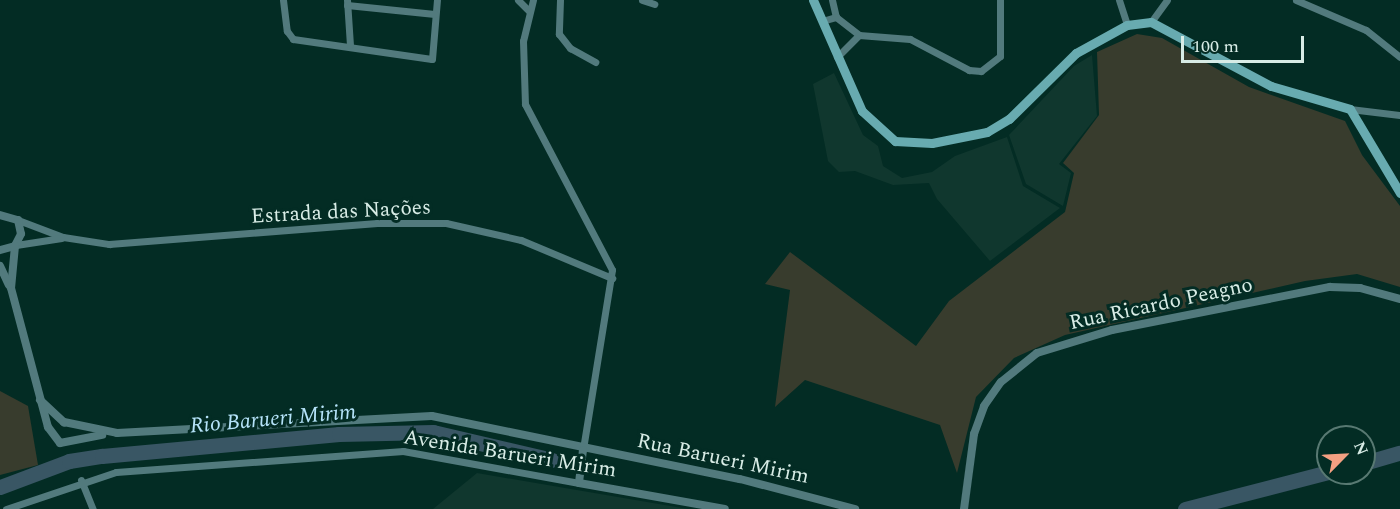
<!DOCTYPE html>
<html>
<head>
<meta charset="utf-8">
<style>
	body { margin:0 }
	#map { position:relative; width:1400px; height:509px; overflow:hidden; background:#032c24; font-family:Spectral,serif }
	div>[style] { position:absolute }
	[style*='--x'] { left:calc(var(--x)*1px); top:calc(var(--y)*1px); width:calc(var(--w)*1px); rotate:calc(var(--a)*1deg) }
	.built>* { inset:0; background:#10372e }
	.green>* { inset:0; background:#383c2d }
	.river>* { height:15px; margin:-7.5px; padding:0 7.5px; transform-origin:7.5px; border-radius:7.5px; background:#395664 }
	.minor>* { height:7px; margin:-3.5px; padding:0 3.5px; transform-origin:3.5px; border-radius:3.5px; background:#527a7d }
	.tertiary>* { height:8px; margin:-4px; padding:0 4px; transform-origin:4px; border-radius:4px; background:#527a7d }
	.secondary>* { height:9px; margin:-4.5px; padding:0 4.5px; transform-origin:4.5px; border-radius:4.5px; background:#68abb0 }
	span { translate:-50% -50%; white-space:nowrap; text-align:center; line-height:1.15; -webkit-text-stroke:6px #032c24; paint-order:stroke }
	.street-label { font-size:21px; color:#d8ece6 }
	.water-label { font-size:22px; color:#b5e3f9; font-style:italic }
	.north { position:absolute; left:1316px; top:425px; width:60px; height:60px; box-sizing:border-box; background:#032c24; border:2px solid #587972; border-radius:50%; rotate:66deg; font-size:16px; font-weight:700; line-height:24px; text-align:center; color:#d8ece6 }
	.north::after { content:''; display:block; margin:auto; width:21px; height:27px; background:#f3a082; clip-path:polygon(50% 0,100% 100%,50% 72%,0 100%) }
	.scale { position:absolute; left:1181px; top:36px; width:123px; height:27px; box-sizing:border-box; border:3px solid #d8ece6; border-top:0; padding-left:8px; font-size:18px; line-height:21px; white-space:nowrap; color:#d8ece6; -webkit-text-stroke:4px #032c24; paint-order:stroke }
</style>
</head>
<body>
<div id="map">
	<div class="built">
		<i style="clip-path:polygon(1092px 55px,1097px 116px,1059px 164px,1071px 173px,1063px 206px,1026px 184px,1009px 135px,1074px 66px)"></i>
		<i style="clip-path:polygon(834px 73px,863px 135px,878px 146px,883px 166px,902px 178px,932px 172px,955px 156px,1007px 137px,1023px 186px,1060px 208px,990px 261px,937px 199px,929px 183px,893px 185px,855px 171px,839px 172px,828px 161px,813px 84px)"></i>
		<i style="clip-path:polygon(477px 473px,688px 509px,433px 509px)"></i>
	</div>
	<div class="green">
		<i style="clip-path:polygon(1137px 34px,1162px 38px,1249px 87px,1345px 121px,1362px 155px,1400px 206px,1400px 287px,1357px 274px,1305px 281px,1065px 335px,1014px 358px,976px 397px,957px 473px,940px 425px,805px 380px,775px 407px,790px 290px,765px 284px,790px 252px,916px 346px,949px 301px,1065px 212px,1074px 173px,1063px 163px,1099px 115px,1097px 52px)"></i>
		<i style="clip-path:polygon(0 391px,28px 406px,38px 465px,0 475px)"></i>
	</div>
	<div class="river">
		<i style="--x:1364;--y:463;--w:37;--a:-16"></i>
		<i style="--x:0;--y:487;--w:74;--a:-20.6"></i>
		<i style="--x:69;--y:461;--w:33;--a:-9"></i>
		<i style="--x:102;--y:456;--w:238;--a:-5.3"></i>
		<i style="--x:339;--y:434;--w:94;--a:-1.2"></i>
		<i style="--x:433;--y:432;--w:122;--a:13.2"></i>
		<i style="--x:1185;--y:509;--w:148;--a:-14.5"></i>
	</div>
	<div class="minor">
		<i style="--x:283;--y:0;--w:31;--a:83"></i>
		<i style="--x:287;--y:31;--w:10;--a:53"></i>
		<i style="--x:293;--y:39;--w:140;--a:8.2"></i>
		<i style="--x:432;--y:59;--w:59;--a:-85.2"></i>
		<i style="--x:347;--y:0;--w:45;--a:86.2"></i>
		<i style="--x:518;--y:0;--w:16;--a:45"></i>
		<i style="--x:533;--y:0;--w:42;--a:103.7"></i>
		<i style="--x:523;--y:41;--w:63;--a:88.2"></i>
		<i style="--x:525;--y:104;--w:187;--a:62.3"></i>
		<i style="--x:612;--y:270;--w:182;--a:99.2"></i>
		<i style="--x:560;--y:0;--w:34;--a:92"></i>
		<i style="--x:559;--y:34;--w:18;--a:52"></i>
		<i style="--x:570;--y:48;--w:29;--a:29"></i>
		<i style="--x:642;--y:0;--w:13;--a:18"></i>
		<i style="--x:832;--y:0;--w:17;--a:77"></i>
		<i style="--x:1119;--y:0;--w:26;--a:72"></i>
		<i style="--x:1296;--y:0;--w:76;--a:23.2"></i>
		<i style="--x:1366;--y:30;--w:43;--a:38.5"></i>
		<i style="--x:347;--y:5;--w:88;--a:5.8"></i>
		<i style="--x:822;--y:21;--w:15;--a:-16"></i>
		<i style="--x:836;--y:17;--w:29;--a:38"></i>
		<i style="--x:859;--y:35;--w:51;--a:4.5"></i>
		<i style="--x:910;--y:39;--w:67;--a:27.7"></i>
		<i style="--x:969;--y:70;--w:12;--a:5"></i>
		<i style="--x:981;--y:71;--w:24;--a:-38"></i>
		<i style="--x:1000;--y:56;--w:56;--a:-90"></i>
		<i style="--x:1151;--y:22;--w:27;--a:-54"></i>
		<i style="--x:837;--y:57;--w:31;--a:-45"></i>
		<i style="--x:1350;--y:109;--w:50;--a:6.8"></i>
		<i style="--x:18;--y:220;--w:48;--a:20.7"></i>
		<i style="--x:63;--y:237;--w:47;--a:8.7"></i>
		<i style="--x:109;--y:244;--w:269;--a:-4.5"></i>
		<i style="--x:377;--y:223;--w:69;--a:0"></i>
		<i style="--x:446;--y:223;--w:77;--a:12.8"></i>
		<i style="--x:521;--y:240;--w:99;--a:22.7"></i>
		<i style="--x:16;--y:245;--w:46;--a:-8.8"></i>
		<i style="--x:81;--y:480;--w:31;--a:68"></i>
		<i style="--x:6;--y:509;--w:116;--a:-18.6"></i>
		<i style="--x:116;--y:472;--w:288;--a:-4.2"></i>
		<i style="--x:403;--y:451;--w:179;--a:10.3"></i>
	</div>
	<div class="tertiary">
		<i style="--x:0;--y:215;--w:19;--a:16"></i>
		<i style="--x:18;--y:220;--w:14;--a:78"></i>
		<i style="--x:21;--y:234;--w:13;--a:117"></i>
		<i style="--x:15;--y:246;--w:16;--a:165"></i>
		<i style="--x:15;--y:246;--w:42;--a:95.4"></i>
		<i style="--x:11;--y:288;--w:144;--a:75.1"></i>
		<i style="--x:48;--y:427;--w:20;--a:53"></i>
		<i style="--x:60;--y:443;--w:43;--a:-10.8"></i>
		<i style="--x:0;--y:266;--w:21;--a:65"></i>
		<i style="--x:40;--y:400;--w:33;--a:43"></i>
		<i style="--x:64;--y:422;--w:54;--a:11.7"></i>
		<i style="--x:117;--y:433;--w:315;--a:-3.1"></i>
		<i style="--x:432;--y:416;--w:314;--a:11.6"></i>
		<i style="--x:740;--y:479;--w:119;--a:14.6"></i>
		<i style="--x:583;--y:450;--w:33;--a:97"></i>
		<i style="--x:579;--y:483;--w:148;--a:10.1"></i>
		<i style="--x:964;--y:509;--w:76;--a:-82.4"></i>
		<i style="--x:974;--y:434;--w:30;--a:-70"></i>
		<i style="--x:984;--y:406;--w:29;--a:-55"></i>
		<i style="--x:1001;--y:382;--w:46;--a:-38.9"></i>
		<i style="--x:1037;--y:353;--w:78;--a:-17"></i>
		<i style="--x:1112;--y:330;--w:222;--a:-11.2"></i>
		<i style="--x:1330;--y:287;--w:30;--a:2"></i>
		<i style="--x:1360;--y:288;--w:41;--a:15.4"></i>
	</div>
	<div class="secondary">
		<i style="--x:813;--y:0;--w:121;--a:66.2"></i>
		<i style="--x:862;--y:111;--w:45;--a:42.3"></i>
		<i style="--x:895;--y:141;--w:37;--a:3"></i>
		<i style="--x:932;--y:143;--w:56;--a:-11.3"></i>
		<i style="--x:987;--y:132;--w:26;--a:-31"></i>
		<i style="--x:1009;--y:119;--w:94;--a:-44.6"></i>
		<i style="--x:1076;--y:53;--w:58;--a:-28.8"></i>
		<i style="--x:1127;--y:25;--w:24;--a:-7"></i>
		<i style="--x:1151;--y:22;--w:136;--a:28.1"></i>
		<i style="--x:1271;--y:86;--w:82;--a:16.2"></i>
		<i style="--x:1350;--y:109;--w:98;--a:59.2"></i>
	</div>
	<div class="street-label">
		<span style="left:341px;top:212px;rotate:-3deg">Estrada das Nações</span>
		<span style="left:1161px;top:304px;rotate:-12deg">Rua Ricardo Peagno</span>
		<span style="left:510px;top:454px;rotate:9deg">Avenida Barueri Mirim</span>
		<span style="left:723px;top:459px;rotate:12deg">Rua Barueri Mirim</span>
	</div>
	<div class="water-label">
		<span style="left:273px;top:419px;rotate:-5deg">Rio Barueri Mirim</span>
	</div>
	<div class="north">N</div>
	<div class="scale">100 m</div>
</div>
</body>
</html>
